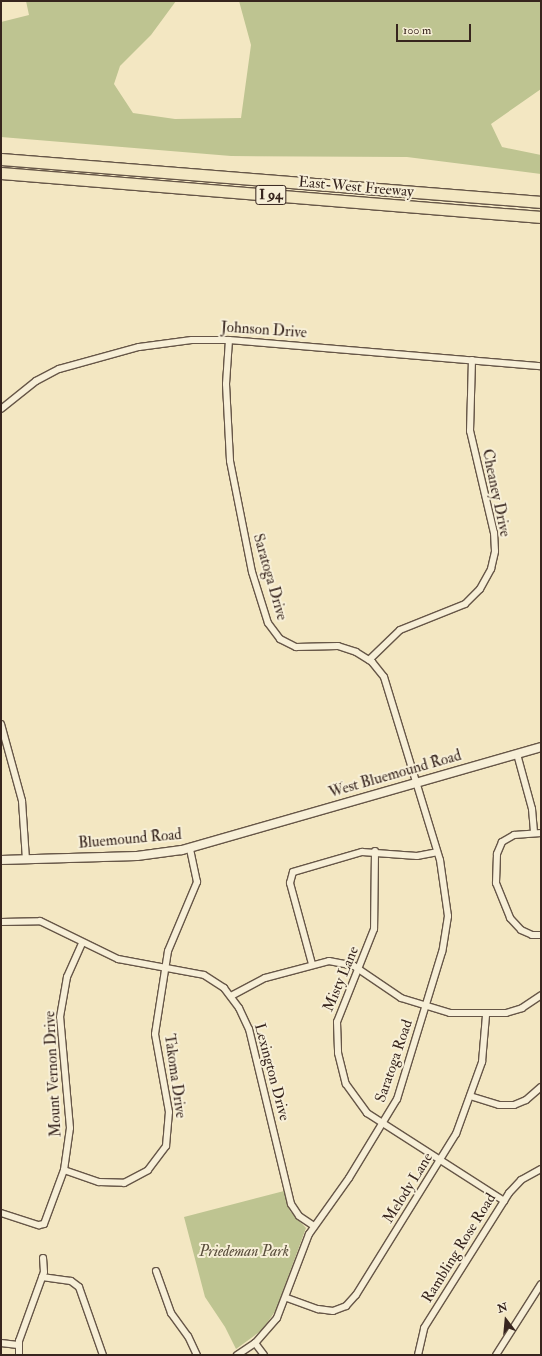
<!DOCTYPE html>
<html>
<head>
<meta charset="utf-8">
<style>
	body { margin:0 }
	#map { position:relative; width:542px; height:1356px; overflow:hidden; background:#f3e7c2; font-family:"IM FELL Double Pica",serif }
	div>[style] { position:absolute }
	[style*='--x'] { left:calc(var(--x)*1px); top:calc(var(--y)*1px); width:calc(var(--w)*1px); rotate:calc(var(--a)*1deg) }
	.green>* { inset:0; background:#bec491 }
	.roads { filter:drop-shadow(1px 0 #665647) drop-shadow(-1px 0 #665647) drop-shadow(0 1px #665647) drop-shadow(0 -1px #665647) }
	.minor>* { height:6px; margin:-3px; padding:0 3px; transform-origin:3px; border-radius:3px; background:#f7efd7 }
	.secondary>* { height:8px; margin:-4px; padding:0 4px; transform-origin:4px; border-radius:4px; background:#f7efd7 }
	.motorway>* { height:11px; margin:-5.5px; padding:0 5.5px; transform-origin:5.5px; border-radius:5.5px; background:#f3e7c2 }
	span { translate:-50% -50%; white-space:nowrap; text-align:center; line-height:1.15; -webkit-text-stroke:4px #f7efd7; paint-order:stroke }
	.shield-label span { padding:1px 3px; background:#f7efd7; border:1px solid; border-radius:3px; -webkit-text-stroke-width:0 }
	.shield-label { font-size:14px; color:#37251e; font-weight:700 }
	.street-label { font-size:15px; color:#37251e }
	.park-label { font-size:15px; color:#594d3b; font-style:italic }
	.frame { position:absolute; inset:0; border:2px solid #37251e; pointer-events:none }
	.north { position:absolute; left:486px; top:1300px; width:40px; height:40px; -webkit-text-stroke:3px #f7efd7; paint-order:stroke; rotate:344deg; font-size:11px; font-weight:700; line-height:16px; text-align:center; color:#37251e }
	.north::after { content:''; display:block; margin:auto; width:14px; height:18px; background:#37251e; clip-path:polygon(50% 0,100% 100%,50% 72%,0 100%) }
	.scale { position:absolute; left:396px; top:24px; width:75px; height:18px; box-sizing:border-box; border:2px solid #37251e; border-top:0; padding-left:5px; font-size:12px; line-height:14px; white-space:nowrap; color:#37251e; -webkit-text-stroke:3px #f7efd7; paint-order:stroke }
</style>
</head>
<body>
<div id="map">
	<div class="green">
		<i style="clip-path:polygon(26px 1px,176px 1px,151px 35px,120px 66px,114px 84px,133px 113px,175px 119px,241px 118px,251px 45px,239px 1px,541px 1px,541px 89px,491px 124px,502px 147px,541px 155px,541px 174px,407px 157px,231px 156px,1px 137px,1px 22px,29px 15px)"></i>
		<i style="clip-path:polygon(284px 1191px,290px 1211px,306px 1228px,276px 1310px,262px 1330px,236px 1349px,225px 1327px,205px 1297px,184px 1217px)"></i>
	</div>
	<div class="roads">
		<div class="minor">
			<i style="--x:229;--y:340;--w:44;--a:93.9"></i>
			<i style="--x:226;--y:384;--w:77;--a:87"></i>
			<i style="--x:230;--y:461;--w:113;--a:78.8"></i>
			<i style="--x:252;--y:572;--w:53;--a:72.6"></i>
			<i style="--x:268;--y:623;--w:20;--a:53"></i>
			<i style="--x:280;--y:639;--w:18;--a:27"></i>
			<i style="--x:296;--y:647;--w:42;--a:-1.4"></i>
			<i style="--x:338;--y:646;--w:19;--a:18"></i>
			<i style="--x:356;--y:652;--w:19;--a:32"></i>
			<i style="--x:372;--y:662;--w:19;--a:51"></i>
			<i style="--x:384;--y:677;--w:191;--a:73"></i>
			<i style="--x:440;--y:860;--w:57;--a:81.9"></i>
			<i style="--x:448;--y:916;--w:36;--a:99"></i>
			<i style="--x:442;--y:952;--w:154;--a:107"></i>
			<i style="--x:397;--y:1099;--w:92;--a:121.3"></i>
			<i style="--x:349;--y:1178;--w:69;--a:125.5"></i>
			<i style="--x:309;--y:1234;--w:90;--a:110.9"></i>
			<i style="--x:277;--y:1318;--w:33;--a:131"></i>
			<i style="--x:255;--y:1343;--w:22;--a:146"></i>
			<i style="--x:1;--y:409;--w:45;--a:-38.7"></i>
			<i style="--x:36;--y:381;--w:26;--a:-28"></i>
			<i style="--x:59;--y:369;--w:83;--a:-15.4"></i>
			<i style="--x:139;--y:347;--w:53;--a:-7.5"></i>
			<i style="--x:192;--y:340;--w:37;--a:0"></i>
			<i style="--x:229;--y:340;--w:313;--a:4.8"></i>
			<i style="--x:369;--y:660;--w:43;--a:-44.1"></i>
			<i style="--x:400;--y:630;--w:70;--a:-21.8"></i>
			<i style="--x:465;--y:604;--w:21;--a:-45"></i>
			<i style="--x:480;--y:589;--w:23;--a:-61"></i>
			<i style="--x:491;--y:569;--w:18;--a:-77"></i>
			<i style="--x:495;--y:551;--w:18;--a:-93"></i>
			<i style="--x:494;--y:533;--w:105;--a:-103.2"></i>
			<i style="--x:470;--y:431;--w:71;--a:-88.4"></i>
			<i style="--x:1;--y:724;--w:80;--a:74.7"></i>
			<i style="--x:22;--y:801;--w:58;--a:86.1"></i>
			<i style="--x:517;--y:754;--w:57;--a:74.7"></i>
			<i style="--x:532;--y:809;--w:24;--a:85"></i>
			<i style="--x:541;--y:833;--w:27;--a:176"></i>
			<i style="--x:514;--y:835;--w:14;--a:150"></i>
			<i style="--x:502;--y:842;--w:13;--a:113"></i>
			<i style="--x:497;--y:854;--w:29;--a:92"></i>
			<i style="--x:496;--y:883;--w:38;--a:68"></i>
			<i style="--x:510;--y:918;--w:16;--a:47"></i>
			<i style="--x:521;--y:930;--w:12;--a:24"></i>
			<i style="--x:532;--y:935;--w:9;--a:0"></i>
			<i style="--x:375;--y:851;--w:78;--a:90.7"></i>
			<i style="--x:374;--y:929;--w:100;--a:111.7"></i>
			<i style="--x:337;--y:1022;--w:31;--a:88"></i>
			<i style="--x:338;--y:1053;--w:32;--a:76"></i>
			<i style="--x:346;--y:1084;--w:36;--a:54"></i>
			<i style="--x:367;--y:1113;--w:163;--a:32.7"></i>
			<i style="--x:1;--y:922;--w:39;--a:-1"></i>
			<i style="--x:40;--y:921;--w:87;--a:26"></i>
			<i style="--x:118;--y:959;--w:87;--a:10.5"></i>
			<i style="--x:204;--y:975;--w:24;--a:33"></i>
			<i style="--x:224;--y:988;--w:25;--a:53"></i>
			<i style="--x:239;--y:1008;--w:23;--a:65"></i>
			<i style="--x:249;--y:1029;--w:180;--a:76.5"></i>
			<i style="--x:291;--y:1204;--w:14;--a:56"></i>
			<i style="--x:299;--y:1216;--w:18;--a:34"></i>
			<i style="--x:312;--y:964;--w:84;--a:-105.2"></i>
			<i style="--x:290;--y:883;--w:11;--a:-75"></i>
			<i style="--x:293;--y:872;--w:72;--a:-16.2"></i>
			<i style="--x:362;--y:852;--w:55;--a:4.2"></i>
			<i style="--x:417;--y:856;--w:20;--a:-11"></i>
			<i style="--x:231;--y:996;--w:38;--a:-28"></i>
			<i style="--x:265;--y:978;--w:66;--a:-14.9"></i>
			<i style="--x:329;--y:961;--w:25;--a:11"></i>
			<i style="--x:354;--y:966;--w:57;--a:34.2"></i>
			<i style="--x:401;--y:998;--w:51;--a:17"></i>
			<i style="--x:450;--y:1013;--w:56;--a:0"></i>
			<i style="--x:506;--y:1013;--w:17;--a:-17"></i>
			<i style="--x:522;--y:1008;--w:23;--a:-34"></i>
			<i style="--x:470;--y:1096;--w:30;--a:17"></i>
			<i style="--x:499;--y:1105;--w:15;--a:0"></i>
			<i style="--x:514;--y:1105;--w:13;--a:-23"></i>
			<i style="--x:526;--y:1100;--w:20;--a:-41"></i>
			<i style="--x:64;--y:1170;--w:37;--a:19"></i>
			<i style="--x:99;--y:1182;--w:25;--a:2"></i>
			<i style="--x:124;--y:1183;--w:27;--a:-28"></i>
			<i style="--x:148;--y:1170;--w:30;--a:-53"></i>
			<i style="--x:166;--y:1146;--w:34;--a:-85"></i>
			<i style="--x:169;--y:1112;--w:79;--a:-100.2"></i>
			<i style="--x:155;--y:1034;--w:84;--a:-81.1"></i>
			<i style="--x:168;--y:951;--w:75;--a:-67.2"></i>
			<i style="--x:197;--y:882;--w:35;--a:-102"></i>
			<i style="--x:1;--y:1213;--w:40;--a:18"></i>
			<i style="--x:39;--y:1225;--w:5;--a:-11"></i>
			<i style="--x:44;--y:1224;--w:58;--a:-69.7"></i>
			<i style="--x:64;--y:1170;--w:42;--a:-81.9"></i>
			<i style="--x:70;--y:1128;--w:111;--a:-95.1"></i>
			<i style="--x:60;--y:1017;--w:41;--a:-80.1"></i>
			<i style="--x:67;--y:977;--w:37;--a:-66"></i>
			<i style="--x:156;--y:1271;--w:45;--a:70.3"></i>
			<i style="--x:171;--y:1313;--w:29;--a:54"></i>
			<i style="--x:188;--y:1336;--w:21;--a:65"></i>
			<i style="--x:42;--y:1277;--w:29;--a:8"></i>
			<i style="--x:71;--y:1281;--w:10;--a:37"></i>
			<i style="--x:79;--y:1287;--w:72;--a:70.6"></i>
			<i style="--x:287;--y:1298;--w:33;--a:20"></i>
			<i style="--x:318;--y:1309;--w:15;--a:8"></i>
			<i style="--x:333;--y:1311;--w:14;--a:-21"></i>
			<i style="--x:346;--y:1306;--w:15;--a:-48"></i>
			<i style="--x:356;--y:1295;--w:190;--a:-58.2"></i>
			<i style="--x:456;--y:1134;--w:77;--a:-70.1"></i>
			<i style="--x:482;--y:1062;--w:47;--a:-85.1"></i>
			<i style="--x:1;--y:1343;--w:17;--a:7"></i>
			<i style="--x:255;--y:1343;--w:15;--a:53"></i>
			<i style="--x:19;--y:1355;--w:14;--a:-90"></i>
			<i style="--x:19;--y:1341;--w:73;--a:-70.1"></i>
			<i style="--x:44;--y:1272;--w:14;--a:-94"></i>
			<i style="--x:418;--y:1355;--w:28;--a:-77"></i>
			<i style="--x:424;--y:1328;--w:160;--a:-57.8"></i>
			<i style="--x:509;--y:1193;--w:18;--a:-47"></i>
			<i style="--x:521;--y:1180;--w:23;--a:-29"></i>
			<i style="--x:496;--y:1355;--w:84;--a:-57.6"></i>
		</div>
		<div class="secondary">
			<i style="--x:1;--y:860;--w:136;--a:-1.7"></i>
			<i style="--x:137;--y:856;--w:45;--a:-7.6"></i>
			<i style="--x:182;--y:850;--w:373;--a:-16"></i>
		</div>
		<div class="motorway">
			<i style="--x:1;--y:159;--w:542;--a:4.55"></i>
			<i style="--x:1;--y:173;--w:542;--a:4.66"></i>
		</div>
	</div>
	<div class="shield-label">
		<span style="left:271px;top:195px">I 94</span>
	</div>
	<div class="street-label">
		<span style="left:356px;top:187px;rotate:5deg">East-West Freeway</span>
		<span style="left:264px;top:330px;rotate:4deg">Johnson Drive</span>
		<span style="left:496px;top:493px;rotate:78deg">Cheaney Drive</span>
		<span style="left:270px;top:577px;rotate:74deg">Saratoga Drive</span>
		<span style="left:395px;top:774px;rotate:-16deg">West Bluemound Road</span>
		<span style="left:130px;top:839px;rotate:-5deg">Bluemound Road</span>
		<span style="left:341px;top:979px;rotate:-67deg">Misty Lane</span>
		<span style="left:394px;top:1061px;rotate:-71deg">Saratoga Road</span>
		<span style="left:272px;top:1072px;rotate:75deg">Lexington Drive</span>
		<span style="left:53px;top:1074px;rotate:-93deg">Mount Vernon Drive</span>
		<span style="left:175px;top:1076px;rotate:82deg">Takoma Drive</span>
		<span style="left:408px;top:1188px;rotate:-58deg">Melody Lane</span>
		<span style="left:459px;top:1248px;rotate:-58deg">Rambling Rose Road</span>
	</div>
	<div class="park-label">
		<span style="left:244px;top:1252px">Priedeman Park</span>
	</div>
	<div class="frame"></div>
	<div class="north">N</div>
	<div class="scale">100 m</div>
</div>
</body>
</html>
